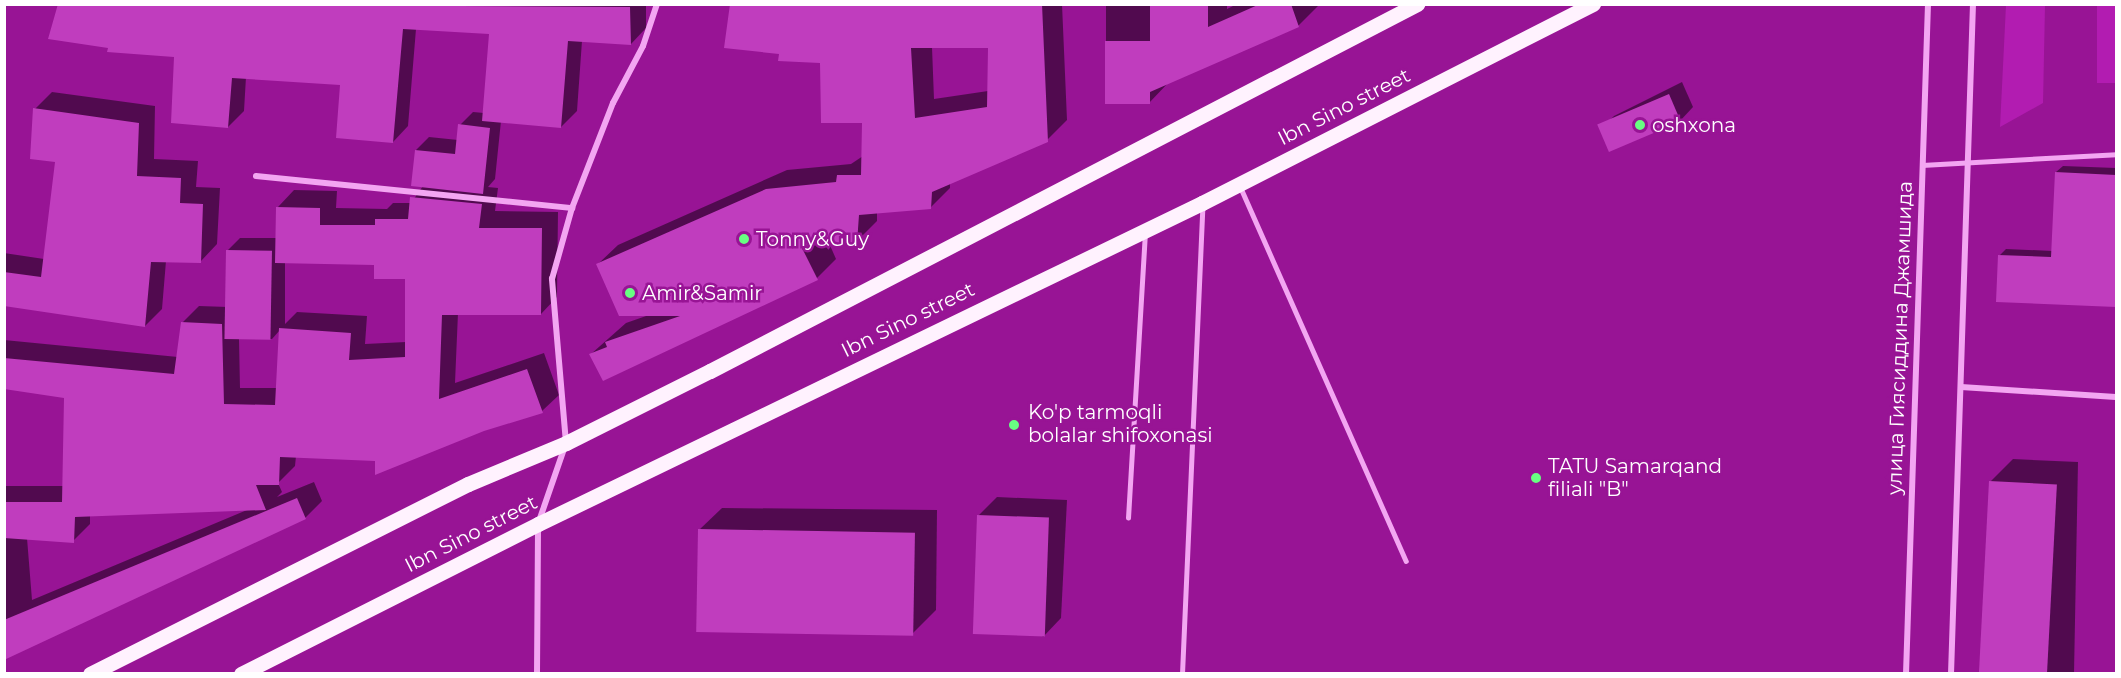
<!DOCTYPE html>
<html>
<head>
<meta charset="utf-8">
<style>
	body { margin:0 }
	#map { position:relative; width:2121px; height:678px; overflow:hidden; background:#981495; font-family:Montserrat,sans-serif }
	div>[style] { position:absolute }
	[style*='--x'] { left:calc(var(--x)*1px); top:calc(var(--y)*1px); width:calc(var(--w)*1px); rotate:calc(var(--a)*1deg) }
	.green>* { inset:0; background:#b21cb1; transform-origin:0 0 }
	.shadow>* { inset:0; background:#0007 }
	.building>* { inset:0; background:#c03dbe; transform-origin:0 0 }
	.service>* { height:4.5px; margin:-2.25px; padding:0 2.25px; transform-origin:2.25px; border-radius:2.25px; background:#f3a6f2 }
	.minor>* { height:6px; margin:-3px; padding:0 3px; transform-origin:3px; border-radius:3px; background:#f3a6f2 }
	.primary>* { height:15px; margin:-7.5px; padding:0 7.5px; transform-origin:7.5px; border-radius:7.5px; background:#fff2fe }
	.dots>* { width:16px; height:16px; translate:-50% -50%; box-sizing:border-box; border:3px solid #981495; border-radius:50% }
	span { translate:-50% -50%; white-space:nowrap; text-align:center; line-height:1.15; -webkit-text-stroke:5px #981495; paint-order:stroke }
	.street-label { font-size:20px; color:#fff }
	.poi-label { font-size:20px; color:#fff }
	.left { translate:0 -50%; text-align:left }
	.frame { position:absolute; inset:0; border:6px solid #fff; pointer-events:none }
</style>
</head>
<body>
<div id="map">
	<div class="green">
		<i style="clip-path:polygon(2006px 5px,2045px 5px,2043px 103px,2000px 127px)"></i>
		<i style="left:2097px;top:5px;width:19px;height:78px"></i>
	</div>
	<div class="shadow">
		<i style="clip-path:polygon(evenodd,59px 4px,646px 4px,646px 28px,631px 44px,582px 41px,577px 111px,561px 127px,501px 121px,495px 179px,488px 187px,498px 188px,495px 211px,558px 212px,557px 297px,541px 314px,458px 313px,455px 383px,544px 353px,559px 395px,542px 411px,377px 460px,296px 456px,295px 466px,278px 483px,282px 492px,277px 497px,314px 482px,322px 501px,305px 518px,4px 658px,4px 486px,64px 486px,66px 397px,4px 387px,4px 340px,178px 357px,182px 323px,199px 306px,228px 307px,227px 251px,240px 238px,277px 238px,278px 207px,294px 190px,337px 191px,336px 208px,387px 209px,393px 203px,411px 203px,423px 186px,416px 150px,429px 137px,458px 140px,460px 125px,473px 112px,484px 113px,491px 32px,416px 29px,408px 126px,393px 142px,342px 84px,246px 77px,244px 111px,228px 127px,175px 56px,109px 46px,59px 4px,285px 262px,376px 263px,406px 278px,406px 342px,365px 344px,367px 316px,297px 312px,285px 324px,285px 262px,59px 4px,280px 330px,277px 388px,240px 388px,239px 338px,272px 339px,280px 330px,59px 4px,247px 510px,32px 600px,27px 538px,73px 541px,90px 524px,90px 515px,247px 510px)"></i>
		<i style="clip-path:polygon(evenodd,736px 4px,1062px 4px,1067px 120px,1047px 140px,950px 182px,950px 188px,930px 208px,877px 212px,877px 221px,857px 241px,829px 243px,836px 259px,817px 278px,591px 354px,626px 323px,649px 315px,598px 264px,618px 245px,787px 170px,851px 164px,863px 156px,863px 121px,821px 62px,781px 53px,736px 4px,989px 46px,988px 91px,934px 99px,932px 47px,989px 46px)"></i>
		<i style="clip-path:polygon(1106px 4px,1227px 4px,1227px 9px,1237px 4px,1318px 6px,1299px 25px,1169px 82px,1149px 103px,1106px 103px)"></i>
		<i style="clip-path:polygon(1682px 82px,1693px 107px,1680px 121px,1601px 129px,1614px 116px)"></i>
		<i style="clip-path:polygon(52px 92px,155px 106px,154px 159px,198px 161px,196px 187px,220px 188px,217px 244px,201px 261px,166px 261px,162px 309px,145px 326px,4px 304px,4px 253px,44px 259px,56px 161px,35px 109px)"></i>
		<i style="clip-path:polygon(2063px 166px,2116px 168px,2116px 306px,1997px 300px,1999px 256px,2006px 249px,2053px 251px,2056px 172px)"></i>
		<i style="clip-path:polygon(2013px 459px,2078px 462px,2074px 674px,1986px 674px,1990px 482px)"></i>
		<i style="clip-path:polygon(997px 497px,1067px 500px,1061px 618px,1043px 637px,978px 516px)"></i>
		<i style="clip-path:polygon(722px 508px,937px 510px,936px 610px,913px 633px,699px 530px)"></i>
	</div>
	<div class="building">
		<i style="clip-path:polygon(58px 4px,630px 7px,631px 45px,568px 41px,561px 128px,482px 121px,489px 34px,403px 29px,393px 143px,336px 138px,340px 85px,232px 78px,228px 128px,171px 123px,174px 57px,107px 52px,108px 48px,48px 39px)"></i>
		<i style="clip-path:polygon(evenodd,730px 4px,1042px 4px,1048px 142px,932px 192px,931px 209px,859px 215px,857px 243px,801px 246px,818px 280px,603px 381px,589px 354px,607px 347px,605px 342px,680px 316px,619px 316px,596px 264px,766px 189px,836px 182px,837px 175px,861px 175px,862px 123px,821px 123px,820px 63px,778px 61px,779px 54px,724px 48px,730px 4px,911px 48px,988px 48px,987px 107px,915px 118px,911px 48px)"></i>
		<i style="clip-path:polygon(1150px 4px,1208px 4px,1208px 27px,1260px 4px,1291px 4px,1299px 27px,1150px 92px,1150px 104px,1105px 104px,1105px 41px,1150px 41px)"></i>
		<i style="left:1669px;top:94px;width:30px;height:78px;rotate:67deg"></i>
		<i style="clip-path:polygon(33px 108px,139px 123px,137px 176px,181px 178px,180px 203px,203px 204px,201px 263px,151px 262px,145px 327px,4px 306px,4px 272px,41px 277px,55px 162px,30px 159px)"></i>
		<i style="clip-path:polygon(458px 124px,490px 128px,483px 194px,411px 186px,415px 150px,455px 154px)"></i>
		<i style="clip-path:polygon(2055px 172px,2116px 175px,2116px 307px,1996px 302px,1998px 255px,2051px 257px)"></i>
		<i style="clip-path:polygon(410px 197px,482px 204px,479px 228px,542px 228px,541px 315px,442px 315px,439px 399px,527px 369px,543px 413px,484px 431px,375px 475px,375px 461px,280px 457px,279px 485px,256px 485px,266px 510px,75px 517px,74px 543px,4px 538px,4px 502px,62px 502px,64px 398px,4px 389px,4px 358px,174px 374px,181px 322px,222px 324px,224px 404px,275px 405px,279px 328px,351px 333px,349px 360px,405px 357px,405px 279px,374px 279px,374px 265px,275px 263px,276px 207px,320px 208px,320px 225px,375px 225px,375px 219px,408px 219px)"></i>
		<i style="left:226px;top:250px;width:46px;height:89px;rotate:1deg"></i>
		<i style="left:1989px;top:481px;width:68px;height:193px;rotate:3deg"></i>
		<i style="clip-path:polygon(297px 498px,306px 519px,4px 660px,4px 620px)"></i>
		<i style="left:977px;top:515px;width:72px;height:119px;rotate:2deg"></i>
		<i style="left:698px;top:529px;width:217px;height:103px;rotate:1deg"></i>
	</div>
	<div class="service">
		<i style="--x:1922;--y:165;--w:194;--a:-3.2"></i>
		<i style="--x:1240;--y:186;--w:410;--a:66.1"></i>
		<i style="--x:1128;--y:518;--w:285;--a:-86.6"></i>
		<i style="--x:1182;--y:674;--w:466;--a:-87.5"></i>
	</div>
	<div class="minor">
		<i style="--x:256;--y:176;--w:318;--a:5.8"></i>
		<i style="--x:1961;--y:387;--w:155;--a:3.7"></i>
		<i style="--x:537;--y:674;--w:150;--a:-89.6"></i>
		<i style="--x:538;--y:524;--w:86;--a:-70.9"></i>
		<i style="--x:566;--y:443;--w:165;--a:-94.9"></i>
		<i style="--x:552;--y:279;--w:74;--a:-74.3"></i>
		<i style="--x:572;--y:208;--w:113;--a:-68.7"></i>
		<i style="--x:613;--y:103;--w:64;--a:-62.2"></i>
		<i style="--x:643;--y:46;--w:44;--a:-71.6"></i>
		<i style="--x:1906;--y:674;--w:670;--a:-88.12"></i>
		<i style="--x:1951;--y:674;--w:670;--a:-88.12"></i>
	</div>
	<div class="primary">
		<i style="--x:90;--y:674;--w:423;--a:-26.7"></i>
		<i style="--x:468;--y:484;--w:106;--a:-22.7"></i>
		<i style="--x:566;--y:443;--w:161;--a:-26.6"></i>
		<i style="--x:710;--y:371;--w:797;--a:-27.43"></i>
		<i style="--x:241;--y:674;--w:333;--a:-26.8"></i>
		<i style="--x:538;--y:524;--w:738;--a:-25.8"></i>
		<i style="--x:1202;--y:203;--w:439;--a:-27"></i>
	</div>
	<div class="dots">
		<i style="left:1640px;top:125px;background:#68ff82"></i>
		<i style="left:744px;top:239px;background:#68ff82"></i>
		<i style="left:630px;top:293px;background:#68ff82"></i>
		<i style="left:1014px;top:425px;background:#68ff82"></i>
		<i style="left:1536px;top:478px;background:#68ff82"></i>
	</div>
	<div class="street-label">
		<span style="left:1344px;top:107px;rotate:-27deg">Ibn Sino street</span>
		<span style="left:908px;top:320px;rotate:-26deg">Ibn Sino street</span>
		<span style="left:1900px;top:338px;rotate:-88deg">улица Гиясиддина Джамшида</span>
		<span style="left:471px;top:534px;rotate:-27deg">Ibn Sino street</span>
	</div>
	<div class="poi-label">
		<span class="left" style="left:1652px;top:125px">oshxona</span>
		<span class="left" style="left:756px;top:239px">Tonny&amp;Guy</span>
		<span class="left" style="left:642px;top:293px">Amir&amp;Samir</span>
		<span class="left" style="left:1028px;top:424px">Ko'p tarmoqli<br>bolalar shifoxonasi</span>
		<span class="left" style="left:1548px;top:478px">TATU Samarqand<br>filiali "B"</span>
	</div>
	<div class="frame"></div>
</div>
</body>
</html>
